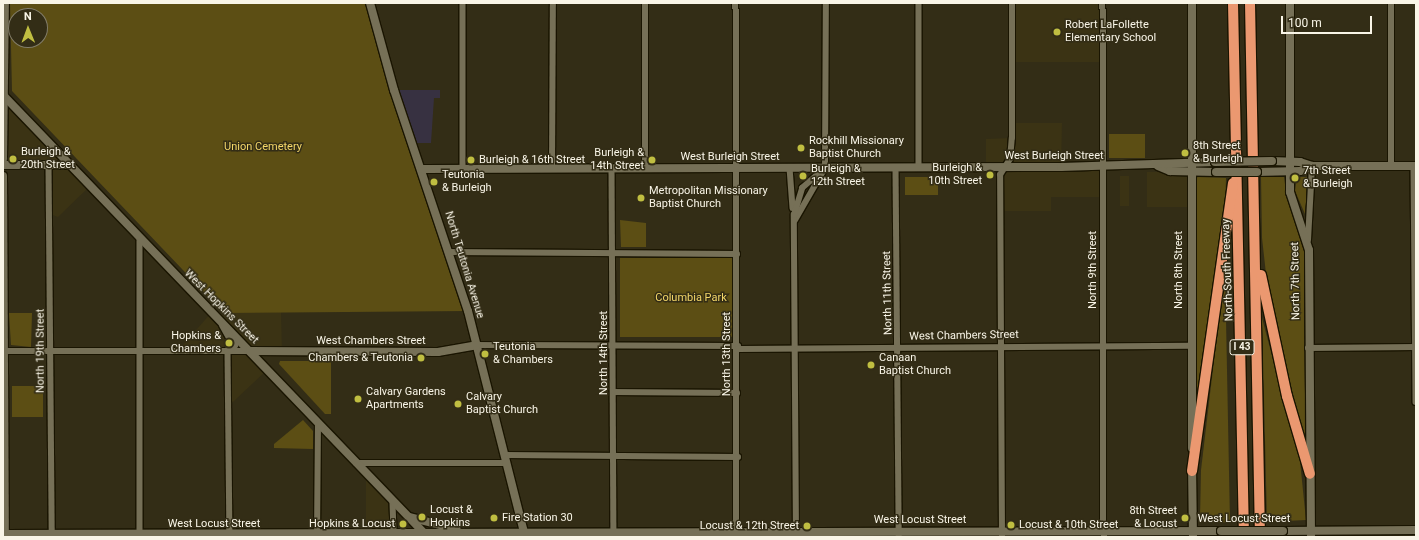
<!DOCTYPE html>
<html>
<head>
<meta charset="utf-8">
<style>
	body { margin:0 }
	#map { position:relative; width:1419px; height:540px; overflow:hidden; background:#332d16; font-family:Roboto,sans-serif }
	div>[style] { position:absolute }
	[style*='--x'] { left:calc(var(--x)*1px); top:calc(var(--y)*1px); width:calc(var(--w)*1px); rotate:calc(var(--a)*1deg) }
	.built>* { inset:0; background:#3b3314; transform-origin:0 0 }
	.industrial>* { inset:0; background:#373141 }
	.green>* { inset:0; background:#5c4e14; transform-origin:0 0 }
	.roads { filter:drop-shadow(1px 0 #1a1501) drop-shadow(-1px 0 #1a1501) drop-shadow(0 1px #1a1501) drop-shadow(0 -1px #1a1501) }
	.street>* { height:5.5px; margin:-2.75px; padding:0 2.75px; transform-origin:2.75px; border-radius:2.75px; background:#767057 }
	.secondary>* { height:8px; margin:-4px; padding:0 4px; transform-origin:4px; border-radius:4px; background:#767057 }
	.highway>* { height:10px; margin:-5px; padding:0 5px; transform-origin:5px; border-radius:5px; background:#eb9870 }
	.bridges { filter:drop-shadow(1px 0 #1a1501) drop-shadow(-1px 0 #1a1501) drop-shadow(0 1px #1a1501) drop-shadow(0 -1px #1a1501) }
	.secondary-bridge>* { height:8px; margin:-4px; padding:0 4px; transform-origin:4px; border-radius:4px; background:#767057 }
	.dots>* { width:11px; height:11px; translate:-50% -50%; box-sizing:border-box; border:2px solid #332d16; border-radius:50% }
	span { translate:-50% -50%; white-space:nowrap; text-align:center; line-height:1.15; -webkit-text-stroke:3px #332d16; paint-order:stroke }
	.shield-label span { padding:1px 3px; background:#332d16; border:1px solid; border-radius:3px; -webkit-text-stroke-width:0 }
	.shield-label { font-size:10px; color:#f9f5e7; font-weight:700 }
	.poi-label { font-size:11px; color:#f9f5e7 }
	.left { translate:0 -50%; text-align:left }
	.right { translate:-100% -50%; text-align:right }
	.park-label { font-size:11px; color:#f3d668 }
	.street-label { font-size:11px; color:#f9f5e7 }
	.frame { position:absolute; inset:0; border:4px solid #f9f5e7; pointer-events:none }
	.north { position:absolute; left:8px; top:8px; width:40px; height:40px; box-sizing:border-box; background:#332d16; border:1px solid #827d6a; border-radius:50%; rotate:359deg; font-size:11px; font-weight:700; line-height:16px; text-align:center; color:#f9f5e7 }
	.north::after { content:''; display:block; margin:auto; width:14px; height:18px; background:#c0be41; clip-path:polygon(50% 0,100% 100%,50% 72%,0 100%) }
	.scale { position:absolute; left:1281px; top:16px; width:91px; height:18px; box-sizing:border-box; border:2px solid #f9f5e7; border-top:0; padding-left:5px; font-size:12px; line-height:14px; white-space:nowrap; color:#f9f5e7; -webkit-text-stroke:3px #332d16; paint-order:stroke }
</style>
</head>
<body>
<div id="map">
	<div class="built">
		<i style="left:1012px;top:3px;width:91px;height:59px"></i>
		<i style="clip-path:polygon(4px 96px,89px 187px,58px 217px,50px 214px,49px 165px,3px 165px)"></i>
		<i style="clip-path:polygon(1012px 123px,1062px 123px,1061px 167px,1096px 167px,1103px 175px,1103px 197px,1051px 197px,1051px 211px,1000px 211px,1000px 175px,1005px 168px,986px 168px,986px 139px,1011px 138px)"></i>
		<i style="left:1190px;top:172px;width:35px;height:43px;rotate:90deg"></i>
		<i style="left:1120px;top:176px;width:9px;height:30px"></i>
		<i style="clip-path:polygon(281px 312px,282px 352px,251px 352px,267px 370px,233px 402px,228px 397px,228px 352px,184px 351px,183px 345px,211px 313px)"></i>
		<i style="clip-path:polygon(366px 475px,393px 503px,394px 535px,366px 535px)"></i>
	</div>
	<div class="industrial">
		<i style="clip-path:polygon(394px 90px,440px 90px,440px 98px,434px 98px,431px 143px,413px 143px)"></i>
	</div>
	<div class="green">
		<i style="clip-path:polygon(evenodd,10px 3px,370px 3px,468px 311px,224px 313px,12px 91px,10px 3px,16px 16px,40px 16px,40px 40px,16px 40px,16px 16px)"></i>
		<i style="left:1109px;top:134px;width:36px;height:24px"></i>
		<i style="left:905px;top:177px;width:33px;height:18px"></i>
		<i style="clip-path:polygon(1198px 177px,1226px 178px,1225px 214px,1196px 419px,1194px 179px)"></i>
		<i style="clip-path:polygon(1261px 177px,1284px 177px,1287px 199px,1304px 244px,1305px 441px,1269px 301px,1262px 238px)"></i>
		<i style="clip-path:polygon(1297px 177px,1308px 177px,1305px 214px,1295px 191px)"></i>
		<i style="clip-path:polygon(620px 220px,646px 223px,646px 247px,621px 247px)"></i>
		<i style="left:620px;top:258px;width:112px;height:79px"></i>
		<i style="clip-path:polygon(1225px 268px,1230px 522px,1217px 523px,1200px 520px,1201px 470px)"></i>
		<i style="clip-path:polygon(9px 313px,32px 313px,31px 347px,11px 345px)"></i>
		<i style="clip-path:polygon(1262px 318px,1300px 461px,1306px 520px,1267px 522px)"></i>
		<i style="clip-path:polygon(280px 361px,331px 361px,331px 414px,325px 414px,279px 364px)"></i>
		<i style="left:43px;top:386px;width:31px;height:31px;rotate:90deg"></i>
		<i style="clip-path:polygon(303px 420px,313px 431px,313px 449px,274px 448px,274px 444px)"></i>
	</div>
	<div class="roads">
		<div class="street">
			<i style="--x:463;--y:3;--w:165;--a:90"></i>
			<i style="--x:736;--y:3;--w:534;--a:89.89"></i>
			<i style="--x:919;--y:3;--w:165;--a:90"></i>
			<i style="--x:1103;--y:3;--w:534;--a:89.89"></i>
			<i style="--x:49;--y:165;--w:372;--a:89.5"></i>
			<i style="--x:1391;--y:166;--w:163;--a:-90"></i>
			<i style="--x:1414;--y:166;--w:236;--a:89.5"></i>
			<i style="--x:552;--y:168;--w:165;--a:-89.7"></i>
			<i style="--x:612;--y:168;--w:369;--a:89.7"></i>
			<i style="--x:645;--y:168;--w:165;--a:-90"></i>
			<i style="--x:790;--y:168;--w:40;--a:85.7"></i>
			<i style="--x:896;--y:168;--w:369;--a:89.5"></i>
			<i style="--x:795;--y:220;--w:60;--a:-60"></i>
			<i style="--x:825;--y:168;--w:165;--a:-89.7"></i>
			<i style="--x:1308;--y:240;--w:74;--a:-86.9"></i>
			<i style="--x:140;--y:241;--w:295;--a:90"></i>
			<i style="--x:450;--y:252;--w:287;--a:0.4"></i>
			<i style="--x:476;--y:345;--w:262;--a:0.2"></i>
			<i style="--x:1308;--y:348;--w:108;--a:-0.5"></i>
			<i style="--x:738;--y:349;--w:452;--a:-0.4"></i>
			<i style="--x:3;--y:351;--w:247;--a:0"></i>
			<i style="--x:228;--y:351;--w:186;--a:89.4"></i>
			<i style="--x:614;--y:392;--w:123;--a:0.5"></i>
			<i style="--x:505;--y:455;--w:233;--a:0.5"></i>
			<i style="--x:356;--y:463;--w:151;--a:0"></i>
			<i style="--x:393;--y:503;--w:33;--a:88"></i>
			<i style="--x:317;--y:537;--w:114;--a:-89.5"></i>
			<i style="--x:796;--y:537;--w:322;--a:-90.4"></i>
			<i style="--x:794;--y:215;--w:28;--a:-73"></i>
			<i style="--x:802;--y:188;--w:30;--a:-41"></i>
			<i style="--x:1002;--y:537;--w:362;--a:-90.3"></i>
			<i style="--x:1000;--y:175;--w:19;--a:-58"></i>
			<i style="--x:1010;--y:159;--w:21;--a:-85"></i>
			<i style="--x:1012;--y:138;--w:135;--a:-90"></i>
		</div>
		<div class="secondary">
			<i style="--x:370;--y:3;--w:90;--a:74.6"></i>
			<i style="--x:394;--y:90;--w:233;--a:71.5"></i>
			<i style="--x:468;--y:311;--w:233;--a:75.8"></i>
			<i style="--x:1290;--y:3;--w:189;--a:90"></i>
			<i style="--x:1290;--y:192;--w:61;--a:71.9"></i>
			<i style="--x:1309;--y:250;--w:287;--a:89.6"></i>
			<i style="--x:3;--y:95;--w:610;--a:46.13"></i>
			<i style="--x:3;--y:159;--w:156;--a:-89.3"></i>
			<i style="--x:1272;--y:161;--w:28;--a:2"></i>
			<i style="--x:1300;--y:162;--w:13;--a:18"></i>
			<i style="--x:1312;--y:166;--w:104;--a:0"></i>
			<i style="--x:3;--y:165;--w:66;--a:0"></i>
			<i style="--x:1158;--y:166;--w:13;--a:23"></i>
			<i style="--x:1170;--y:171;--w:46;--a:1.2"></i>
			<i style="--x:422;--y:169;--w:639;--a:-0.18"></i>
			<i style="--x:1061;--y:167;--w:154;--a:-1.9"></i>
			<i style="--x:1257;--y:172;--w:43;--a:-1.3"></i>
			<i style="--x:1300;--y:171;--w:13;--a:-23"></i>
			<i style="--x:3;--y:176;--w:361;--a:89.7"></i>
			<i style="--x:223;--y:325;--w:23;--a:61"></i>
			<i style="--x:234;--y:345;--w:8;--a:135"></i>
			<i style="--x:250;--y:351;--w:188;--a:0.3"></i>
			<i style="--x:438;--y:352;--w:39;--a:-10"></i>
			<i style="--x:1192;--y:448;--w:445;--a:-90"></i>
			<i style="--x:1192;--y:466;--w:71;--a:89.2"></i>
			<i style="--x:409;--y:517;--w:49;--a:14.3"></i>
			<i style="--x:1283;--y:531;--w:133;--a:-0.4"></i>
			<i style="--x:3;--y:534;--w:1218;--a:-0.14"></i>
		</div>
		<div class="highway">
			<i style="--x:1233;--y:3;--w:534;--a:88.82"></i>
			<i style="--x:1250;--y:3;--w:534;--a:88.93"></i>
			<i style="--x:1261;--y:275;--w:124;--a:77.9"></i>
			<i style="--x:1287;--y:396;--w:81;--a:73.6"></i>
			<i style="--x:1192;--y:471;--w:291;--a:-81.9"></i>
		</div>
	</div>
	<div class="bridges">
		<div class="secondary-bridge">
			<i style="--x:1215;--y:162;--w:57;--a:-1"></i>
			<i style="--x:1216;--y:172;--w:41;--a:0"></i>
			<i style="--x:1221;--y:531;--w:62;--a:0"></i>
		</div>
	</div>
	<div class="dots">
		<i style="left:1057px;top:32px;background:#c0be41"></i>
		<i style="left:801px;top:148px;background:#c0be41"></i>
		<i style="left:1185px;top:153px;background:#c0be41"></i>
		<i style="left:13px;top:159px;background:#c0be41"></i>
		<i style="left:471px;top:160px;background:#c0be41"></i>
		<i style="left:652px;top:160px;background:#c0be41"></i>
		<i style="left:990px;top:175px;background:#c0be41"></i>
		<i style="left:803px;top:176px;background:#c0be41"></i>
		<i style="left:1295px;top:178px;background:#c0be41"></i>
		<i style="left:434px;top:182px;background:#c0be41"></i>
		<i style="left:641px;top:198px;background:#c0be41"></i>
		<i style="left:229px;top:343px;background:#c0be41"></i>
		<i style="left:485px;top:354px;background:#c0be41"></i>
		<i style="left:421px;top:358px;background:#c0be41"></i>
		<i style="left:871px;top:365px;background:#c0be41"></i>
		<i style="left:358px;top:399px;background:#c0be41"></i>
		<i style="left:458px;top:404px;background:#c0be41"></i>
		<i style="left:422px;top:517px;background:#c0be41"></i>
		<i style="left:494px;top:518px;background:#c0be41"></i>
		<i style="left:1185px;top:518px;background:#c0be41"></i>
		<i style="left:403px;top:524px;background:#c0be41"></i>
		<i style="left:1011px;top:525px;background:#c0be41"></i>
		<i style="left:807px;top:526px;background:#c0be41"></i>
	</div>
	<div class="shield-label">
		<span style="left:1242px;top:347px">I 43</span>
	</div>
	<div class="poi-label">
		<span class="left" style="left:1065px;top:32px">Robert LaFollette<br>Elementary School</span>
		<span class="left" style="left:809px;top:148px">Rockhill Missionary<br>Baptist Church</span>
		<span class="left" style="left:1193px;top:153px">8th Street<br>&amp; Burleigh</span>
		<span class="left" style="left:21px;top:159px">Burleigh &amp;<br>20th Street</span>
		<span class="right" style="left:644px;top:160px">Burleigh &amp;<br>14th Street</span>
		<span class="left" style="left:479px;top:160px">Burleigh &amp; 16th Street</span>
		<span class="right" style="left:982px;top:175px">Burleigh &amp;<br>10th Street</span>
		<span class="left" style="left:811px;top:176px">Burleigh &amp;<br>12th Street</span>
		<span class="left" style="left:1303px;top:178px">7th Street<br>&amp; Burleigh</span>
		<span class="left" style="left:442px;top:182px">Teutonia<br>&amp; Burleigh</span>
		<span class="left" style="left:649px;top:198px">Metropolitan Missionary<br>Baptist Church</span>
		<span class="right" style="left:221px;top:343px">Hopkins &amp;<br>Chambers</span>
		<span class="left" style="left:493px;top:354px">Teutonia<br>&amp; Chambers</span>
		<span class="right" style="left:413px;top:358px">Chambers &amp; Teutonia</span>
		<span class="left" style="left:879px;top:365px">Canaan<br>Baptist Church</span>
		<span class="left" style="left:366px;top:399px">Calvary Gardens<br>Apartments</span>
		<span class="left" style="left:466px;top:404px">Calvary<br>Baptist Church</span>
		<span class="left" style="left:430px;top:517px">Locust &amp;<br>Hopkins</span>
		<span class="right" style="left:1177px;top:518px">8th Street<br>&amp; Locust</span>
		<span class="left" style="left:502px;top:518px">Fire Station 30</span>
		<span class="right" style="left:395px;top:524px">Hopkins &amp; Locust</span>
		<span class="left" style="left:1019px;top:525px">Locust &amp; 10th Street</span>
		<span class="right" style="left:799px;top:526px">Locust &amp; 12th Street</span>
	</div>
	<div class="park-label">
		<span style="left:263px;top:147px">Union Cemetery</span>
		<span style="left:691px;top:298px">Columbia Park</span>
	</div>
	<div class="street-label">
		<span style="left:1054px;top:156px">West Burleigh Street</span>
		<span style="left:730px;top:157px">West Burleigh Street</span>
		<span style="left:464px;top:265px;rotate:73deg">North Teutonia Avenue</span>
		<span style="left:1093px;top:270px;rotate:-90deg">North 9th Street</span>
		<span style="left:1179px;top:270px;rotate:-90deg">North 8th Street</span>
		<span style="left:1228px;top:270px;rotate:-92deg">North-South Freeway</span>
		<span style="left:1296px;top:281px;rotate:-91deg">North 7th Street</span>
		<span style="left:888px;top:293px;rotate:-91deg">North 11th Street</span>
		<span style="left:221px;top:307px;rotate:45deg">West Hopkins Street</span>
		<span style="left:964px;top:336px;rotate:-1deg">West Chambers Street</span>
		<span style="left:371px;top:341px">West Chambers Street</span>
		<span style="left:41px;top:351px;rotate:-90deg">North 19th Street</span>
		<span style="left:604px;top:353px;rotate:-90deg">North 14th Street</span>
		<span style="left:727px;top:354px;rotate:-90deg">North 13th Street</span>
		<span style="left:1244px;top:519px">West Locust Street</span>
		<span style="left:920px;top:520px">West Locust Street</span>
		<span style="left:214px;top:524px">West Locust Street</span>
	</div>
	<div class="frame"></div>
	<div class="north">N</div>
	<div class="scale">100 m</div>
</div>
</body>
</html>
